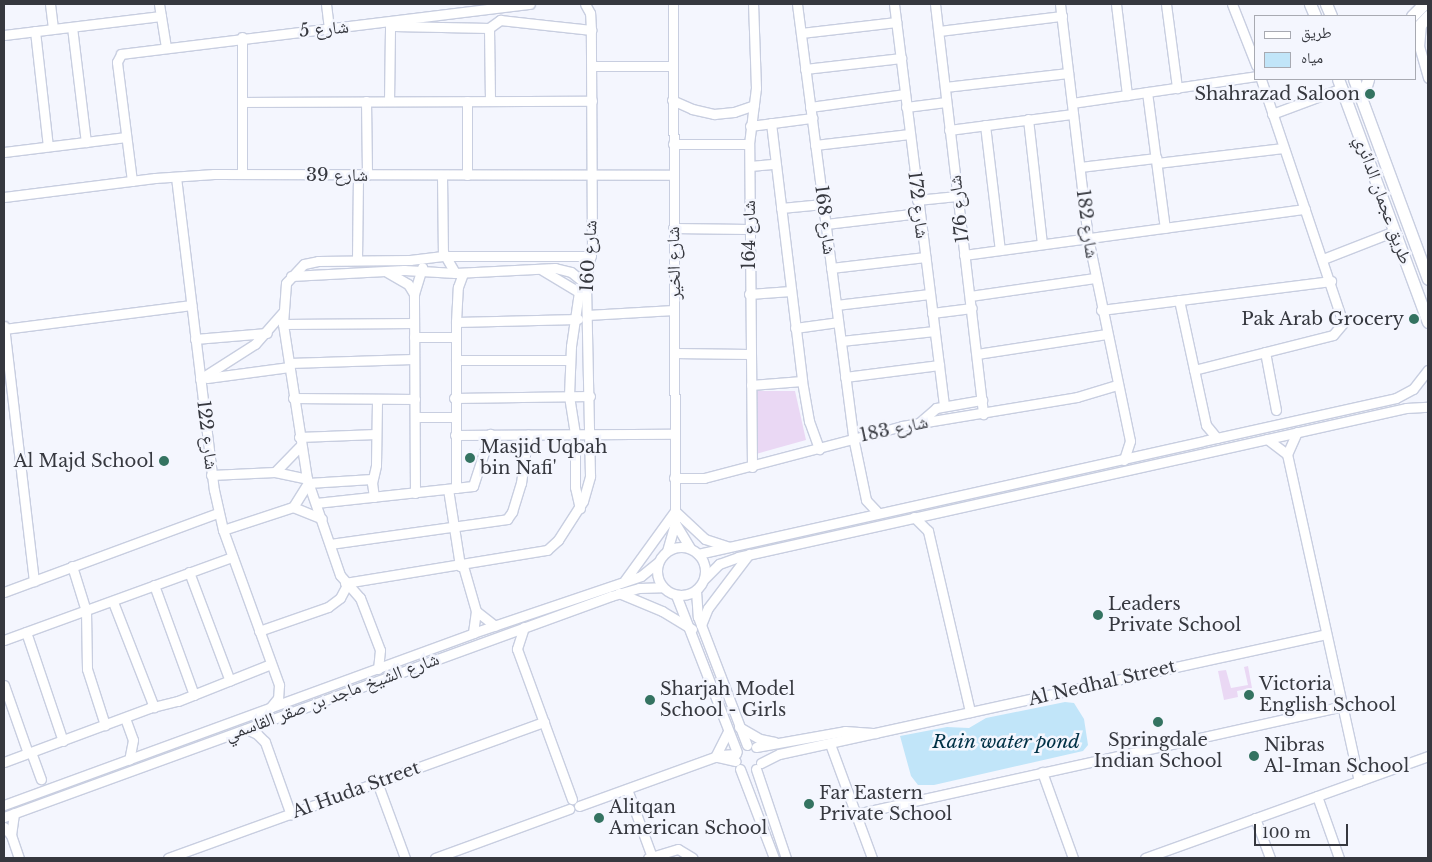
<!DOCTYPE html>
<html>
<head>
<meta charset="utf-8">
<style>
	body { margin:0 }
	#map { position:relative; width:1432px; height:862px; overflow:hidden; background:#f4f6fe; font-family:"Libre Baskerville","Noto Naskh Arabic",serif }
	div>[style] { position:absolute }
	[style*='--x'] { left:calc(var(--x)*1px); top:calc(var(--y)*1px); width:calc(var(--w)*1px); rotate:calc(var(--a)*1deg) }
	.green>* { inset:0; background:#ead8f4 }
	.water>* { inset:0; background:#c1e5f9 }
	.roads { filter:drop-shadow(1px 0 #c8cee0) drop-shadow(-1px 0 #c8cee0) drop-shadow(0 1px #c8cee0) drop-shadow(0 -1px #c8cee0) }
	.minor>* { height:9px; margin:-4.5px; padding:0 4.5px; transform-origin:4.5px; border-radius:4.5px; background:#fff }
	.minor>.ring { margin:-4.5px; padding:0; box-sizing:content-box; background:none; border:9px solid #fff; border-radius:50% }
	.major>* { height:11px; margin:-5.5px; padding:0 5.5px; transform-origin:5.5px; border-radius:5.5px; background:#fff }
	.dots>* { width:14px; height:14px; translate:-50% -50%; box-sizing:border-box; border:2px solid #f4f6fe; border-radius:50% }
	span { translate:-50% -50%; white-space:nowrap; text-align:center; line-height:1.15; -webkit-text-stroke:5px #f4f6fe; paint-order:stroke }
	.street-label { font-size:18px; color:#36383f }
	.poi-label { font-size:18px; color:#36383f }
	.right { translate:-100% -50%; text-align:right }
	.left { translate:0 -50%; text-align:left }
	.water-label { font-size:19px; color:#003146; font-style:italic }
	.frame { position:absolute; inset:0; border:5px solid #36383f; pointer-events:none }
	.legend { position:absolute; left:1254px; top:15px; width:162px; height:65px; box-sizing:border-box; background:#f4f6fe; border:1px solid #a8aab2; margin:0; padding:6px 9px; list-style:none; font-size:15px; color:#36383f }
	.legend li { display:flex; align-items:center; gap:10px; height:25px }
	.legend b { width:25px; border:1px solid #a8aab2 }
	.scale { position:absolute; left:1254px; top:824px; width:94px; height:22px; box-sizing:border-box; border:2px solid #36383f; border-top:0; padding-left:6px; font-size:15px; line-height:18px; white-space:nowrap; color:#36383f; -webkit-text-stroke:4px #f4f6fe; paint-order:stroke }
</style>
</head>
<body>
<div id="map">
	<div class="green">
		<i style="clip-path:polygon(756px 391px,795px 391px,806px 440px,756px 454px)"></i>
		<i style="clip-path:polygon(1248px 666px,1252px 688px,1237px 691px,1238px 697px,1224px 700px,1218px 671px,1226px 670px,1231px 688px,1248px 685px,1244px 667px)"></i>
	</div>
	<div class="water">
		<i style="clip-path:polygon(1065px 702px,1074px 703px,1084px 719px,1088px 745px,1083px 751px,934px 785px,918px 785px,911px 776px,900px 736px,947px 727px,969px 728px,986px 718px)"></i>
	</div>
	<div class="roads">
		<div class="minor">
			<i style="--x:50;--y:4;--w:25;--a:83"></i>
			<i style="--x:159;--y:4;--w:44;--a:80.8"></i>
			<i style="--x:326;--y:4;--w:23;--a:83"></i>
			<i style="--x:797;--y:4;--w:437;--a:82.6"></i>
			<i style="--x:853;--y:437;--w:64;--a:78.3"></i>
			<i style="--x:866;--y:500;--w:18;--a:47"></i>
			<i style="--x:894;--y:4;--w:404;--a:82.9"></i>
			<i style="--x:935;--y:4;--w:413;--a:83.3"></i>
			<i style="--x:1060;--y:4;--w:236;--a:83.2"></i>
			<i style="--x:1088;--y:238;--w:207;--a:78.3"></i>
			<i style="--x:1130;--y:441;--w:20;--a:108"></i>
			<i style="--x:1116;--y:4;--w:92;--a:83.1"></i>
			<i style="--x:1166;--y:4;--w:85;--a:82.5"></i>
			<i style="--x:1232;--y:4;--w:66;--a:68.5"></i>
			<i style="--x:1421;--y:24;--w:22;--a:95"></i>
			<i style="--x:1419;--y:46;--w:33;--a:74"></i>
			<i style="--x:394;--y:26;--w:95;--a:1.2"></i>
			<i style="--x:489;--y:28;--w:14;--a:-36"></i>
			<i style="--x:500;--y:20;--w:92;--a:6.3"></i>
			<i style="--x:72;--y:27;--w:116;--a:83.1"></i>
			<i style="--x:489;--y:28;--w:73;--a:89.2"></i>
			<i style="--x:35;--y:31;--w:116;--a:83.6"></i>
			<i style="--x:939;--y:31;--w:124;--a:-7"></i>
			<i style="--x:801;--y:33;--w:96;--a:-6.6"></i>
			<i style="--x:4;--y:35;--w:158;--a:-6.9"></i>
			<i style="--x:592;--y:66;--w:80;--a:0"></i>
			<i style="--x:805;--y:69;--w:97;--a:-6.5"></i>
			<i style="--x:945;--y:87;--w:124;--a:-6.5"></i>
			<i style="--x:1147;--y:92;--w:137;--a:82.5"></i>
			<i style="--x:672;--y:100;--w:22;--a:24"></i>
			<i style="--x:692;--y:109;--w:23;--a:13"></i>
			<i style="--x:714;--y:114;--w:20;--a:-6"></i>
			<i style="--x:734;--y:112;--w:21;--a:-19"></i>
			<i style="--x:366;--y:101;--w:74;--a:89.2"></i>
			<i style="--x:389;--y:101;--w:75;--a:-89.2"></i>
			<i style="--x:242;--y:102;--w:350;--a:-0.2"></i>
			<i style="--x:1072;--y:103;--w:186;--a:-8.3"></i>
			<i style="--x:810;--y:107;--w:96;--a:-7.8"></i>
			<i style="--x:906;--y:107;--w:40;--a:-7.1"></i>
			<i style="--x:1272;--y:114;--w:75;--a:-20.4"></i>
			<i style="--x:1028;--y:119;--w:125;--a:83.6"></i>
			<i style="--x:771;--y:123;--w:260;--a:83.1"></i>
			<i style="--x:802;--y:381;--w:41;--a:80.1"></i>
			<i style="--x:809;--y:421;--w:30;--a:70"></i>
			<i style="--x:985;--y:125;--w:126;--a:83.2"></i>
			<i style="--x:750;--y:126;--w:63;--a:-7.4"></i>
			<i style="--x:949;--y:130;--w:125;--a:-7.4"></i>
			<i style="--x:673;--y:144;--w:76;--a:0"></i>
			<i style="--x:815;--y:145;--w:95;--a:-6.7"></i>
			<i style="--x:4;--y:152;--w:123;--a:-7"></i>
			<i style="--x:1157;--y:163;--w:127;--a:-6.8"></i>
			<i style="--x:750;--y:166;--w:25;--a:-5"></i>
			<i style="--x:1080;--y:167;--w:77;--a:-6.8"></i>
			<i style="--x:242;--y:174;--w:137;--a:-90"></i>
			<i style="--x:442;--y:175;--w:77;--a:89.3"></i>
			<i style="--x:443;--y:252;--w:24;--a:60"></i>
			<i style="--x:467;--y:175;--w:74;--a:-90"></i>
			<i style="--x:176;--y:177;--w:315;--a:83.1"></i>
			<i style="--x:214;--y:490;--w:41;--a:77.3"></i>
			<i style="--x:223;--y:530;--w:165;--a:70.1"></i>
			<i style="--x:279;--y:685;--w:13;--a:94"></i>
			<i style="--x:278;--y:698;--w:13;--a:129"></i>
			<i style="--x:132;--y:181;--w:120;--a:-97.2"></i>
			<i style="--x:117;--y:62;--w:9;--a:-63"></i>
			<i style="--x:121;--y:54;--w:412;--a:-7"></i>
			<i style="--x:4;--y:197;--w:152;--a:-7.2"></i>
			<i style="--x:155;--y:178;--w:59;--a:-3.9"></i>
			<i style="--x:214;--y:174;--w:458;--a:0.1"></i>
			<i style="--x:917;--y:200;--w:40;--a:-5.7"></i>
			<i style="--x:781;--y:208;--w:42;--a:-5.4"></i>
			<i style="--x:826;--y:224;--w:94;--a:-6.7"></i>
			<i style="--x:673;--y:228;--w:75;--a:0.8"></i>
			<i style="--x:964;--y:255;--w:344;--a:-7.7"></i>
			<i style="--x:357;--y:259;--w:84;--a:-89.3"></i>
			<i style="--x:1323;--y:259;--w:77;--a:-21.3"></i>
			<i style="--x:831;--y:268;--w:95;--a:-6.7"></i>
			<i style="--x:542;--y:270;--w:47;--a:31"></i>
			<i style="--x:387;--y:272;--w:24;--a:30"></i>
			<i style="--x:408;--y:284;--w:12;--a:59"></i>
			<i style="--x:291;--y:276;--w:113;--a:-3"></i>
			<i style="--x:404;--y:270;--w:51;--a:3.4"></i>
			<i style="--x:455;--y:273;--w:100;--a:-2.9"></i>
			<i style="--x:555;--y:268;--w:16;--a:14"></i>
			<i style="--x:571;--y:272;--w:19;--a:39"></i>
			<i style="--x:579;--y:292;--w:55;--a:98.4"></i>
			<i style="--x:571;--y:346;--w:50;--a:92.3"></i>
			<i style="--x:569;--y:396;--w:38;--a:81"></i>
			<i style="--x:575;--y:434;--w:53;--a:90"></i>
			<i style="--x:575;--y:487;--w:22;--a:77"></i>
			<i style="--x:749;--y:294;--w:42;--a:-4.1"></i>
			<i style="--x:970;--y:296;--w:126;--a:-8.2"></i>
			<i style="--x:1179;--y:300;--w:128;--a:77.8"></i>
			<i style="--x:1206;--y:425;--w:17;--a:50"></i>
			<i style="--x:836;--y:305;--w:94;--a:-6.7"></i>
			<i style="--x:1101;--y:310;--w:232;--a:-7.2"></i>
			<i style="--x:932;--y:313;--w:40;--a:-7.1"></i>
			<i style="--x:587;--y:315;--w:87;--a:-3.3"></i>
			<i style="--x:456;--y:322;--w:122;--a:-1.4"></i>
			<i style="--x:283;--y:324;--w:131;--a:-0.4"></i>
			<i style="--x:4;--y:326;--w:257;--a:83.3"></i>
			<i style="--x:795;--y:328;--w:43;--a:-7.9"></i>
			<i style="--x:4;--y:329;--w:189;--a:-7.3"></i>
			<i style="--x:414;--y:337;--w:42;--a:0"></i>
			<i style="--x:195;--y:339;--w:72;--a:-4.8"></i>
			<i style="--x:841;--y:341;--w:94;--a:-6.1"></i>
			<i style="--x:1265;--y:352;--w:59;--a:79.3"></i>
			<i style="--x:674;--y:353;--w:75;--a:0.8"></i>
			<i style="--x:977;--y:354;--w:131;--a:-8.8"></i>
			<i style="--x:456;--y:360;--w:114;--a:0"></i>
			<i style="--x:289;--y:363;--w:124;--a:-1.8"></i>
			<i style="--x:1194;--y:370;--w:143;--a:-14.1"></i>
			<i style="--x:1333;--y:335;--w:16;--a:-50"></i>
			<i style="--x:1343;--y:323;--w:257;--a:-108.6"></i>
			<i style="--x:845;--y:377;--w:95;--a:-7.3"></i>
			<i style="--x:207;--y:378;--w:83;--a:-7.6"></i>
			<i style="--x:200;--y:379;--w:65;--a:-32.5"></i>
			<i style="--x:255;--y:344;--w:43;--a:-48.8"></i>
			<i style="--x:751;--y:385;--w:51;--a:-4.5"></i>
			<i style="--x:293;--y:398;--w:122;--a:0.5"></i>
			<i style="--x:454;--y:398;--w:136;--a:-0.8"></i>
			<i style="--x:416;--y:417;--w:38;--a:0"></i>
			<i style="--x:919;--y:423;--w:23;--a:-41"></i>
			<i style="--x:936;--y:408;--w:47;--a:-9.9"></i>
			<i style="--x:1297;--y:432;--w:24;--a:114"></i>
			<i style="--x:1287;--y:454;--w:335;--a:77.6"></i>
			<i style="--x:455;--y:435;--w:220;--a:-0.3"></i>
			<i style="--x:299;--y:437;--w:77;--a:-2.2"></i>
			<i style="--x:1267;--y:439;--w:25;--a:37"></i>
			<i style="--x:752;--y:467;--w:323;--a:-90.5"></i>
			<i style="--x:749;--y:144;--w:56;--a:-82.9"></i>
			<i style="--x:756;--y:88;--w:84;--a:-92"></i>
			<i style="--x:275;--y:472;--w:36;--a:-46"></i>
			<i style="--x:211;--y:475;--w:64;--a:-2.7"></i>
			<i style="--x:275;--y:472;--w:33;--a:12"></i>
			<i style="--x:674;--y:478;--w:30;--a:0"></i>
			<i style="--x:704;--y:478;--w:205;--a:-14.7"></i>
			<i style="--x:902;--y:426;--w:177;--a:-9.4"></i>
			<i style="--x:1077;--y:397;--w:42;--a:-16.7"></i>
			<i style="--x:456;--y:488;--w:166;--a:-90"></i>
			<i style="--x:456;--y:322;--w:35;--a:-87"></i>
			<i style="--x:458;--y:287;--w:15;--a:-70"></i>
			<i style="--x:448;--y:489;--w:78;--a:81.1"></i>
			<i style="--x:415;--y:493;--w:199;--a:-90.3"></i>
			<i style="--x:414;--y:294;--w:28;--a:-73"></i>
			<i style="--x:374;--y:497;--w:14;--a:-98"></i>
			<i style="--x:372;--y:483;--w:18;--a:-77"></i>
			<i style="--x:376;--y:465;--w:66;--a:-89.1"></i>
			<i style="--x:316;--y:503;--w:158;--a:-6.2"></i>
			<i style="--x:473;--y:486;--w:55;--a:-71.9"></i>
			<i style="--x:293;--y:507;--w:28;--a:-58"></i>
			<i style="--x:308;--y:483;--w:64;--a:-3.6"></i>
			<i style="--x:293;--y:507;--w:31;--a:22"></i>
			<i style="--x:914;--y:517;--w:20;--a:45"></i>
			<i style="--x:928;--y:531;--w:186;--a:76.9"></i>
			<i style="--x:675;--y:523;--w:29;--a:59"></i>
			<i style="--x:223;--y:530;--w:74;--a:-18.2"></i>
			<i style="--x:330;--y:544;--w:179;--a:-8"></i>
			<i style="--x:507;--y:519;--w:9;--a:-54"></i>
			<i style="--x:512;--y:512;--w:30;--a:-73"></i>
			<i style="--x:521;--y:483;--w:49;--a:-81.9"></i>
			<i class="ring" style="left:657px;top:547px;width:39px;height:39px"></i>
			<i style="--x:667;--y:551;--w:29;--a:-74"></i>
			<i style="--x:675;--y:523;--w:519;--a:-90.22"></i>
			<i style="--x:698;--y:554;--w:715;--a:-12.6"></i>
			<i style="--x:1396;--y:398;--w:19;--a:-28"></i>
			<i style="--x:1413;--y:389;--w:24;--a:-52"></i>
			<i style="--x:72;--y:566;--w:47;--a:72.7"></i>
			<i style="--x:86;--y:611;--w:58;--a:89"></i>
			<i style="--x:87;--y:669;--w:59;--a:72.2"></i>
			<i style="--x:463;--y:566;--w:47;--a:73.9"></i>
			<i style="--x:476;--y:611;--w:22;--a:98"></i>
			<i style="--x:189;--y:572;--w:116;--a:69.4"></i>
			<i style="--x:705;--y:578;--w:20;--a:-45"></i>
			<i style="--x:719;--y:564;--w:20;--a:-20"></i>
			<i style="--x:738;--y:557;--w:684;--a:-12.57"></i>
			<i style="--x:1406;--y:408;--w:22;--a:-3"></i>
			<i style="--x:625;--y:580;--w:85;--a:-54.1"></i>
			<i style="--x:675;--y:511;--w:41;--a:43"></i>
			<i style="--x:705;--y:539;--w:25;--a:18"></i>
			<i style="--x:345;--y:583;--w:205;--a:-9.3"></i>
			<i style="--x:547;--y:550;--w:15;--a:-42"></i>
			<i style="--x:558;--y:540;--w:46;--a:-57.3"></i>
			<i style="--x:583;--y:501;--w:26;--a:-74"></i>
			<i style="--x:590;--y:476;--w:198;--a:-91.2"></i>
			<i style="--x:586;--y:278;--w:32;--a:-79"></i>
			<i style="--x:592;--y:247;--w:217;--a:-90.3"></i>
			<i style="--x:591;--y:30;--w:17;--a:-93"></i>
			<i style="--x:590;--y:13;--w:10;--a:-119"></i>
			<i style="--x:154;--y:585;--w:117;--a:70"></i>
			<i style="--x:696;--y:591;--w:26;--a:86"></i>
			<i style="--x:698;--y:617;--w:137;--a:69.1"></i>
			<i style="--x:4;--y:592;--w:228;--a:-20.3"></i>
			<i style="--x:619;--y:593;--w:47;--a:22.7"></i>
			<i style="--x:662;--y:611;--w:35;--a:31"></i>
			<i style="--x:676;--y:595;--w:168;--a:68.8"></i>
			<i style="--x:113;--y:602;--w:113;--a:68.7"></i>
			<i style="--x:476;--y:611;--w:24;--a:38"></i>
			<i style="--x:701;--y:625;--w:18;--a:-68"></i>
			<i style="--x:708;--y:608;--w:68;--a:-52.8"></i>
			<i style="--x:524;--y:627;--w:23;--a:108"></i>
			<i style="--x:517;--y:649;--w:160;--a:69.9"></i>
			<i style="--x:259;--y:631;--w:73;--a:-19.2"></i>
			<i style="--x:328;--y:607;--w:15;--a:-37"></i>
			<i style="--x:340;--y:598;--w:15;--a:-62"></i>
			<i style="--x:26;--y:632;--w:115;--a:71.3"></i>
			<i style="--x:4;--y:640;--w:243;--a:-20"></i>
			<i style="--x:378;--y:669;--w:19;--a:-84"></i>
			<i style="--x:380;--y:650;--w:56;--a:-111"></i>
			<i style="--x:360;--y:598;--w:30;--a:-131"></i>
			<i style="--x:340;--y:575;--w:102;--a:-109"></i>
			<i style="--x:307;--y:479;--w:157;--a:-98.8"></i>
			<i style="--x:283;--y:324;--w:41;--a:-85.8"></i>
			<i style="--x:286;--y:283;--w:26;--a:-47"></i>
			<i style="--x:304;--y:264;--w:14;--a:-12"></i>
			<i style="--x:318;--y:261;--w:92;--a:-0.6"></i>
			<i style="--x:410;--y:260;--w:35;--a:-7"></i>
			<i style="--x:445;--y:256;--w:146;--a:0"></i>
			<i style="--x:4;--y:685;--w:72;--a:70.6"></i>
			<i style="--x:125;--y:718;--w:23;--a:70"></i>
			<i style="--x:133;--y:740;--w:20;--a:101"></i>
			<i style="--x:739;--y:727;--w:24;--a:30"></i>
			<i style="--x:760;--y:739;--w:15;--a:11"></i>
			<i style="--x:246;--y:729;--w:12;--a:24"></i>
			<i style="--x:257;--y:734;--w:11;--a:45"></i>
			<i style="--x:265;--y:742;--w:77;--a:70.4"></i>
			<i style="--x:830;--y:744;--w:121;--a:69.8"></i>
			<i style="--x:756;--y:747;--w:90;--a:-10.2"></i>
			<i style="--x:845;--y:731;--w:31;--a:4"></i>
			<i style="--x:31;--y:752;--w:29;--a:70"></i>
			<i style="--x:715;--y:757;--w:29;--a:-63"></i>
			<i style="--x:718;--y:757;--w:18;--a:13"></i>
			<i style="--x:4;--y:762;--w:155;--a:-20.4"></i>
			<i style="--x:149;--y:708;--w:30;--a:-14"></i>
			<i style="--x:178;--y:701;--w:100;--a:-21.7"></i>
			<i style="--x:761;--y:763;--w:20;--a:-27"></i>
			<i style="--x:779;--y:754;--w:560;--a:-12.37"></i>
			<i style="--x:740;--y:769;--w:95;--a:69.1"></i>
			<i style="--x:756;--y:769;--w:94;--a:71.4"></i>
			<i style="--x:1042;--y:772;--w:91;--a:70.2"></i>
			<i style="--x:377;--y:782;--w:81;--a:69.8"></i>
			<i style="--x:627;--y:789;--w:72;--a:69.8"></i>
			<i style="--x:1317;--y:796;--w:66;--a:70.5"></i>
			<i style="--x:4;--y:805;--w:500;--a:-20.1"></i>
			<i style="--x:473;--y:633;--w:177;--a:-18.7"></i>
			<i style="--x:641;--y:576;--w:21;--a:-39"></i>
			<i style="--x:579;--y:806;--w:150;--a:-19.9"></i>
			<i style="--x:720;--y:755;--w:16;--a:-4"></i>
			<i style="--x:856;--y:814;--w:499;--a:-12.5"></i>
			<i style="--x:4;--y:817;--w:646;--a:-20.01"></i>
			<i style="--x:611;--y:596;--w:29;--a:-16"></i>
			<i style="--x:639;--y:588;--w:23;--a:-2"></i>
			<i style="--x:1255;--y:818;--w:43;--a:69.4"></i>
			<i style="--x:4;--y:827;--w:11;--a:49"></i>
			<i style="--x:11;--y:835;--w:24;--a:71"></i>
			<i style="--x:11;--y:835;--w:22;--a:-82"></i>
			<i style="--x:168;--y:858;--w:400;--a:-19.9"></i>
			<i style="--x:435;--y:858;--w:143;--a:-20.1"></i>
			<i style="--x:648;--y:858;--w:31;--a:-17"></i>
			<i style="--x:678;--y:849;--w:17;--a:31"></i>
			<i style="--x:1145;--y:858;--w:301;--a:-19.8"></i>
		</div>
		<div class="major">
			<i style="--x:1310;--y:4;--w:13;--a:67"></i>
			<i style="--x:1326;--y:4;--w:13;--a:67"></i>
			<i style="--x:1412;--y:16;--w:17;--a:-45"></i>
			<i style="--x:1416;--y:29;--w:18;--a:-47"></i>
			<i style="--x:1338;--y:79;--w:259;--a:69.7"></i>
			<i style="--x:1354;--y:79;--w:213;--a:69.7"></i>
			<i style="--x:1362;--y:99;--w:21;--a:-73"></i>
		</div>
	</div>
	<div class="dots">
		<i style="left:1370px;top:94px;background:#347361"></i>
		<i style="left:1414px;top:319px;background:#347361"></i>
		<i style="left:470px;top:458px;background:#347361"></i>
		<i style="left:164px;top:461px;background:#347361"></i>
		<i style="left:1098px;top:615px;background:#347361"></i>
		<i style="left:1249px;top:695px;background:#347361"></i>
		<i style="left:650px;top:700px;background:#347361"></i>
		<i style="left:1158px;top:722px;background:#347361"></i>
		<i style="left:1254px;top:756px;background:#347361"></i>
		<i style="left:809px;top:804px;background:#347361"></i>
		<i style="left:599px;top:818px;background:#347361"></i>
	</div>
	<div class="street-label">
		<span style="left:324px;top:29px;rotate:-5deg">شارع 5</span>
		<span style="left:337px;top:175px">شارع 39</span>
		<span style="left:1383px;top:200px;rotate:70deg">طريق عجمان الدائري</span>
		<span style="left:918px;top:205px;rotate:83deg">شارع 172</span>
		<span style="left:959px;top:209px;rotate:-97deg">شارع 176</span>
		<span style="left:825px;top:220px;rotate:83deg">شارع 168</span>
		<span style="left:1087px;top:224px;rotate:82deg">شارع 182</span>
		<span style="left:749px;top:235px;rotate:-90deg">شارع 164</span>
		<span style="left:589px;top:256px;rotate:-87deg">شارع 160</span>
		<span style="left:674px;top:263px;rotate:-91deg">شارع الخير</span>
		<span style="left:894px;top:429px;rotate:-12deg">شارع 183</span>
		<span style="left:207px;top:435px;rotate:83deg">شارع 122</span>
		<span style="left:1102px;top:683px;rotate:-13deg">Al Nedhal Street</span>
		<span style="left:332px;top:697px;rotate:-20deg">شارع الشيخ ماجد بن صقر القاسمي</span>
		<span style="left:356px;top:790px;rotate:-20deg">Al Huda Street</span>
	</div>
	<div class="poi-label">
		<span class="right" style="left:1360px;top:94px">Shahrazad Saloon</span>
		<span class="right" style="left:1404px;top:319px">Pak Arab Grocery</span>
		<span class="left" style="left:480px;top:458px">Masjid Uqbah<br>bin Nafi'</span>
		<span class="right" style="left:154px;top:461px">Al Majd School</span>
		<span class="left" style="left:1108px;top:615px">Leaders<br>Private School</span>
		<span class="left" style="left:1259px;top:695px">Victoria<br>English School</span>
		<span class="left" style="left:660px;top:700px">Sharjah Model<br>School - Girls</span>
		<span style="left:1158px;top:751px">Springdale<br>Indian School</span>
		<span class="left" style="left:1264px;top:756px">Nibras<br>Al-Iman School</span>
		<span class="left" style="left:819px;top:804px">Far Eastern<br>Private School</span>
		<span class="left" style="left:609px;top:818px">Alitqan<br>American School</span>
	</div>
	<div class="water-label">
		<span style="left:1006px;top:742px">Rain water pond</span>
	</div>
	<div class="frame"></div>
	<ul class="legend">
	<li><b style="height:6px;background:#fff"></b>طريق</li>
	<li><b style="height:14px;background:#c1e5f9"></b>مياه</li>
	</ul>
	<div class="scale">100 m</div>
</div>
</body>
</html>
